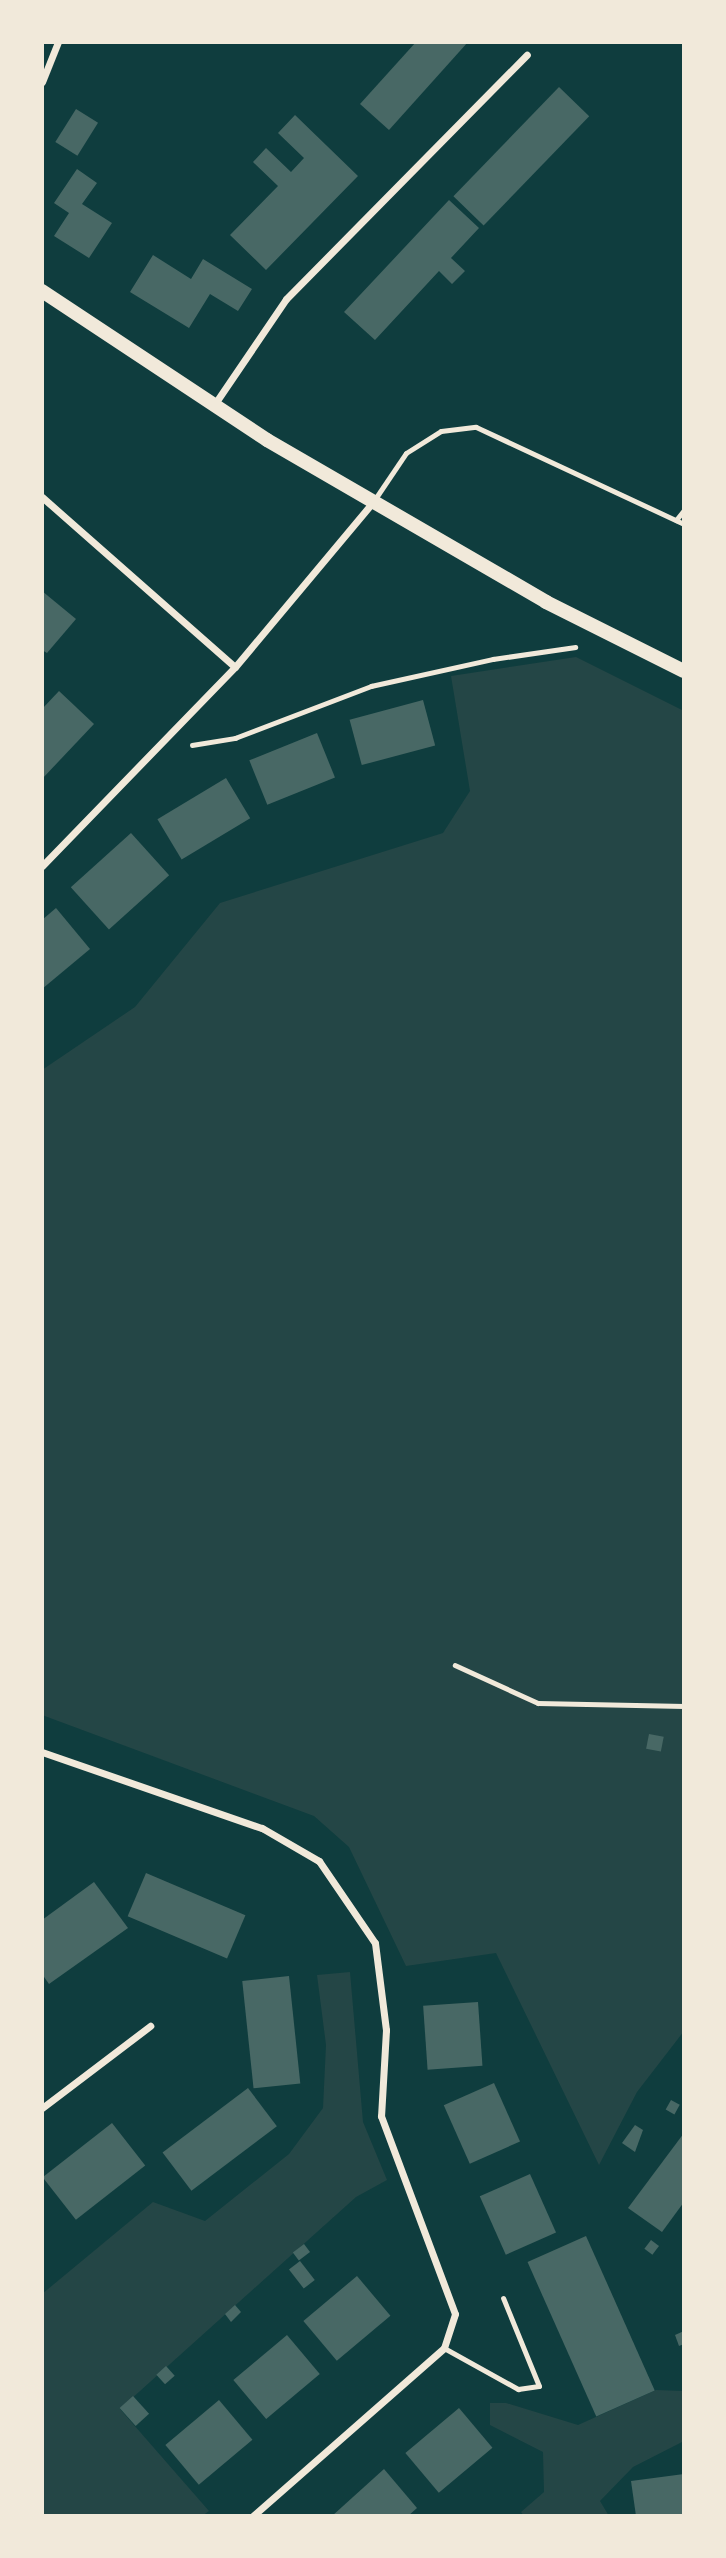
<!DOCTYPE html>
<html>
<head>
<meta charset="utf-8">
<style>
	body { margin:0 }
	#map { position:relative; width:726px; height:2558px; overflow:hidden; background:#0f3d3e; font-family:Barlow,sans-serif }
	div>[style] { position:absolute }
	[style*='--x'] { left:calc(var(--x)*1px); top:calc(var(--y)*1px); width:calc(var(--w)*1px); rotate:calc(var(--a)*1deg) }
	.green>* { inset:0; background:#244646 }
	.building>* { inset:0; background:#486865; transform-origin:0 0 }
	.path>* { height:4.5px; margin:-2.25px; padding:0 2.25px; transform-origin:2.25px; border-radius:2.25px; background:#f1e9da }
	.service>* { height:5px; margin:-2.5px; padding:0 2.5px; transform-origin:2.5px; border-radius:2.5px; background:#f1e9da }
	.minor>* { height:7px; margin:-3.5px; padding:0 3.5px; transform-origin:3.5px; border-radius:3.5px; background:#f1e9da }
	.secondary>* { height:14px; margin:-7px; padding:0 7px; transform-origin:7px; border-radius:7px; background:#f1e9da }
	span { translate:-50% -50%; white-space:nowrap; text-align:center; line-height:1.15; -webkit-text-stroke:5px #f1e9da; paint-order:stroke }
	.frame { position:absolute; inset:0; border:44px solid #f1e9da; pointer-events:none }
</style>
</head>
<body>
<div id="map">
	<div class="green">
		<i style="clip-path:polygon(576px 657px,684px 711px,684px 2031px,637px 2092px,599px 2165px,496px 1953px,406px 1966px,349px 1847px,314px 1816px,42px 1715px,42px 1070px,135px 1007px,220px 903px,443px 833px,470px 791px,451px 676px)"></i>
		<i style="clip-path:polygon(350px 1972px,363px 2122px,387px 2180px,356px 2197px,120px 2409px,209px 2511px,202px 2516px,42px 2516px,42px 2294px,153px 2202px,205px 2221px,289px 2154px,323px 2108px,326px 2045px,317px 1975px)"></i>
		<i style="clip-path:polygon(656px 2390px,684px 2391px,684px 2441px,633px 2467px,600px 2501px,609px 2516px,524px 2516px,521px 2512px,544px 2492px,543px 2452px,490px 2425px,490px 2403px,506px 2403px,578px 2425px)"></i>
	</div>
	<div class="building">
		<i style="clip-path:polygon(416px 42px,468px 42px,389px 130px,360px 104px)"></i>
		<i style="left:559px;top:87px;width:42px;height:152px;rotate:44deg"></i>
		<i style="left:76px;top:109px;width:26px;height:39px;rotate:32deg"></i>
		<i style="clip-path:polygon(295px 115px,358px 176px,266px 270px,230px 235px,278px 186px,253px 162px,266px 148px,291px 172px,304px 158px,278px 133px)"></i>
		<i style="clip-path:polygon(77px 169px,97px 183px,82px 204px,112px 223px,89px 258px,54px 236px,69px 213px,54px 203px)"></i>
		<i style="clip-path:polygon(449px 200px,479px 228px,451px 258px,465px 271px,452px 284px,439px 271px,375px 340px,344px 312px)"></i>
		<i style="clip-path:polygon(153px 255px,191px 279px,203px 259px,252px 289px,238px 311px,210px 294px,189px 328px,130px 292px)"></i>
		<i style="clip-path:polygon(42px 591px,76px 619px,47px 653px,42px 650px)"></i>
		<i style="clip-path:polygon(59px 691px,94px 724px,42px 779px,42px 709px)"></i>
		<i style="left:423px;top:700px;width:47px;height:76px;rotate:75deg"></i>
		<i style="left:317px;top:733px;width:48px;height:73px;rotate:68deg"></i>
		<i style="left:226px;top:778px;width:47px;height:80px;rotate:59deg"></i>
		<i style="left:131px;top:833px;width:57px;height:81px;rotate:48deg"></i>
		<i style="clip-path:polygon(56px 908px,90px 949px,42px 989px,42px 920px)"></i>
		<i style="left:649px;top:1734px;width:15px;height:15px;rotate:11deg"></i>
		<i style="left:146px;top:1873px;width:108px;height:47px;rotate:23deg"></i>
		<i style="clip-path:polygon(94px 1882px,128px 1928px,49px 1984px,42px 1974px,42px 1920px)"></i>
		<i style="left:289px;top:1976px;width:108px;height:47px;rotate:84deg"></i>
		<i style="left:478px;top:2002px;width:64px;height:55px;rotate:86deg"></i>
		<i style="left:494px;top:2083px;width:64px;height:55px;rotate:66deg"></i>
		<i style="left:248px;top:2088px;width:48px;height:107px;rotate:53deg"></i>
		<i style="left:671px;top:2100px;width:10px;height:11px;rotate:29deg"></i>
		<i style="left:112px;top:2123px;width:54px;height:88px;rotate:52deg"></i>
		<i style="clip-path:polygon(635px 2125px,643px 2130px,635px 2152px,622px 2143px)"></i>
		<i style="clip-path:polygon(684px 2133px,684px 2202px,662px 2232px,628px 2208px)"></i>
		<i style="left:530px;top:2174px;width:64px;height:55px;rotate:66deg"></i>
		<i style="left:586px;top:2236px;width:169px;height:64px;rotate:66deg"></i>
		<i style="left:651px;top:2240px;width:10px;height:11px;rotate:37deg"></i>
		<i style="left:304px;top:2244px;width:10px;height:14px;rotate:53deg"></i>
		<i style="left:300px;top:2261px;width:24px;height:14px;rotate:52deg"></i>
		<i style="left:357px;top:2276px;width:52px;height:70px;rotate:50deg"></i>
		<i style="clip-path:polygon(235px 2305px,241px 2312px,231px 2322px,225px 2314px)"></i>
		<i style="clip-path:polygon(684px 2331px,684px 2344px,679px 2346px,675px 2335px)"></i>
		<i style="left:287px;top:2335px;width:51px;height:70px;rotate:50deg"></i>
		<i style="left:166px;top:2366px;width:13px;height:13px;rotate:48deg"></i>
		<i style="left:133px;top:2396px;width:24px;height:18px;rotate:48deg"></i>
		<i style="left:219px;top:2400px;width:52px;height:70px;rotate:50deg"></i>
		<i style="left:459px;top:2408px;width:52px;height:70px;rotate:50deg"></i>
		<i style="clip-path:polygon(384px 2469px,417px 2508px,408px 2516px,332px 2516px)"></i>
		<i style="clip-path:polygon(684px 2474px,684px 2515px,636px 2516px,631px 2481px)"></i>
	</div>
	<div class="path">
		<i style="--x:192;--y:745;--w:44;--a:-9.2"></i>
		<i style="--x:235;--y:738;--w:146;--a:-20.9"></i>
		<i style="--x:371;--y:686;--w:125;--a:-12.5"></i>
		<i style="--x:493;--y:659;--w:83;--a:-8.3"></i>
		<i style="--x:455;--y:1665;--w:91;--a:24.6"></i>
		<i style="--x:538;--y:1703;--w:146;--a:1.2"></i>
	</div>
	<div class="service">
		<i style="--x:375;--y:499;--w:55;--a:-56"></i>
		<i style="--x:406;--y:453;--w:41;--a:-32.2"></i>
		<i style="--x:441;--y:431;--w:35;--a:-7"></i>
		<i style="--x:476;--y:427;--w:230;--a:25"></i>
		<i style="--x:676;--y:520;--w:13;--a:-51"></i>
		<i style="--x:444;--y:2348;--w:85;--a:29"></i>
		<i style="--x:518;--y:2389;--w:21;--a:-8"></i>
		<i style="--x:539;--y:2386;--w:95;--a:-112.2"></i>
	</div>
	<div class="minor">
		<i style="--x:42;--y:82;--w:43;--a:-68.2"></i>
		<i style="--x:214;--y:405;--w:128;--a:-55.8"></i>
		<i style="--x:286;--y:299;--w:343;--a:-45.4"></i>
		<i style="--x:42;--y:497;--w:257;--a:41.4"></i>
		<i style="--x:42;--y:866;--w:277;--a:-45.9"></i>
		<i style="--x:235;--y:667;--w:215;--a:-50.1"></i>
		<i style="--x:42;--y:1752;--w:233;--a:19.1"></i>
		<i style="--x:262;--y:1828;--w:66;--a:30.1"></i>
		<i style="--x:319;--y:1861;--w:99;--a:55.7"></i>
		<i style="--x:375;--y:1943;--w:88;--a:82.8"></i>
		<i style="--x:386;--y:2030;--w:86;--a:93.3"></i>
		<i style="--x:381;--y:2116;--w:211;--a:69.5"></i>
		<i style="--x:455;--y:2314;--w:36;--a:108"></i>
		<i style="--x:444;--y:2348;--w:254;--a:138.7"></i>
		<i style="--x:42;--y:2108;--w:136;--a:-37.2"></i>
	</div>
	<div class="secondary">
		<i style="--x:42;--y:291;--w:270;--a:33.5"></i>
		<i style="--x:267;--y:440;--w:323;--a:30.1"></i>
		<i style="--x:546;--y:602;--w:154;--a:26.6"></i>
	</div>
	<div class="frame"></div>
</div>
</body>
</html>
